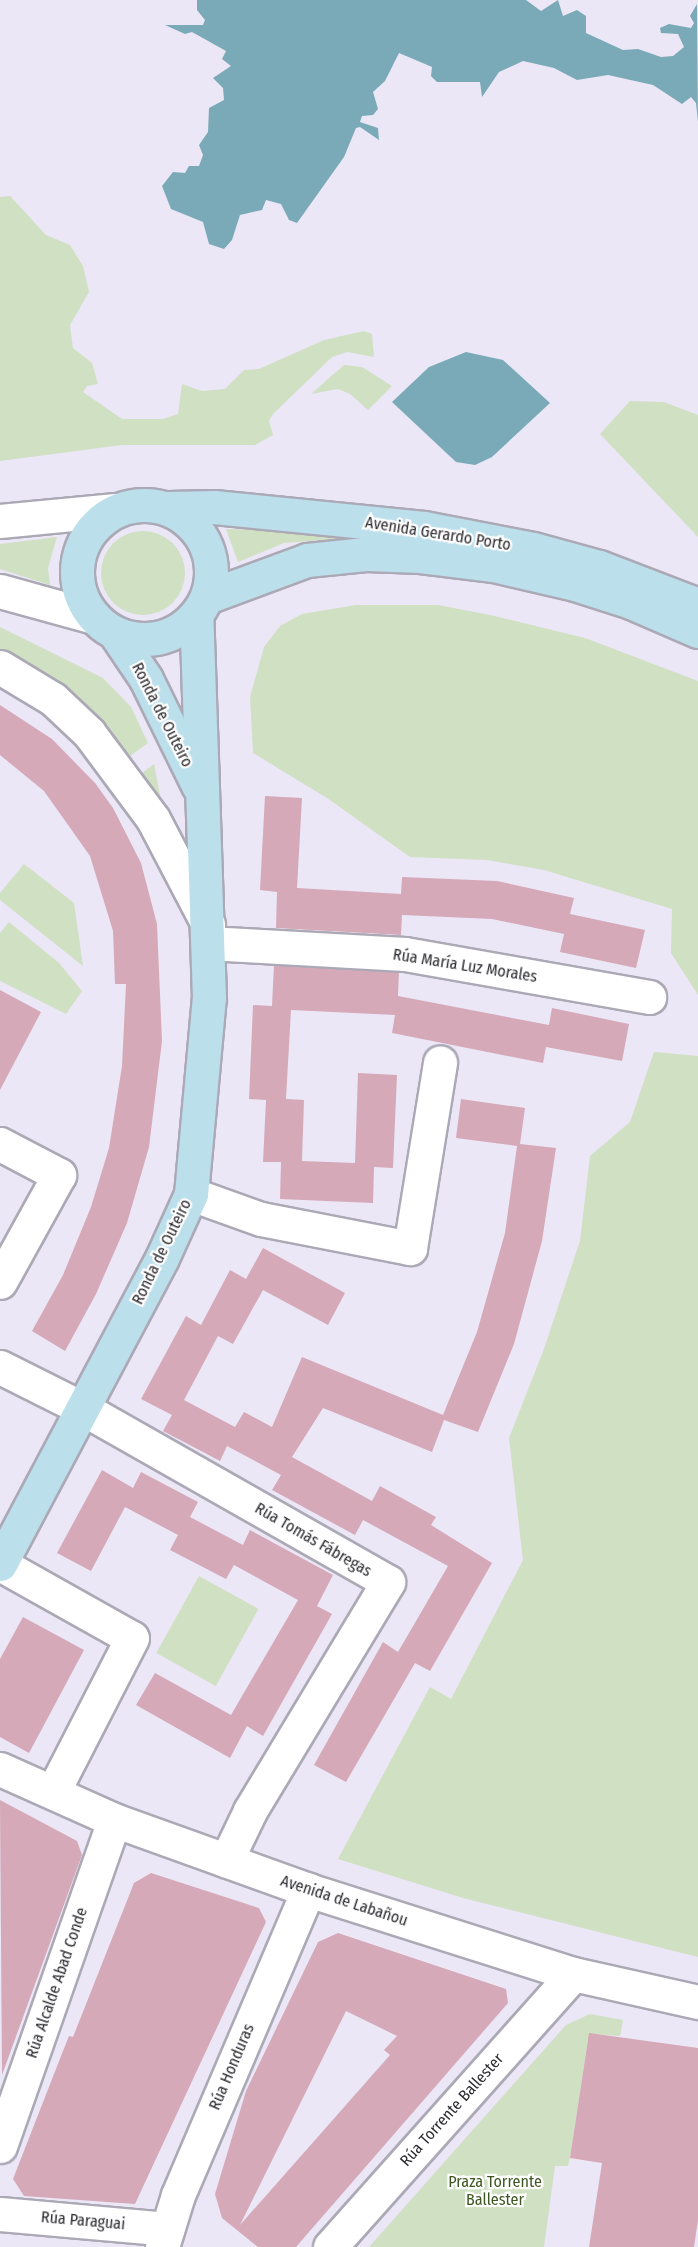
<!DOCTYPE html>
<html>
<head>
<meta charset="utf-8">
<style>
	body { margin:0 }
	#map { position:relative; width:698px; height:2247px; overflow:hidden; background:#ebe7f6; font-family:"Fira Sans Condensed",sans-serif }
	div>[style] { position:absolute }
	[style*='--x'] { left:calc(var(--x)*1px); top:calc(var(--y)*1px); width:calc(var(--w)*1px); rotate:calc(var(--a)*1deg) }
	.green>* { inset:0; background:#d0e0c2; transform-origin:0 0 }
	.round { border-radius:50% }
	.water>* { inset:0; background:#7aaab7 }
	.building>* { inset:0; background:#d5a9b8 }
	.roads { filter:drop-shadow(2px 0 #aca9b6) drop-shadow(-2px 0 #aca9b6) drop-shadow(0 2px #aca9b6) drop-shadow(0 -2px #aca9b6) }
	.street>* { height:33px; margin:-16.5px; padding:0 16.5px; transform-origin:16.5px; border-radius:16.5px; background:#fff }
	.secondary>* { height:33px; margin:-16.5px; padding:0 16.5px; transform-origin:16.5px; border-radius:16.5px; background:#bcdfec }
	.secondary>.ring { margin:-16.5px; padding:0; box-sizing:content-box; background:none; border:33px solid #bcdfec; border-radius:50% }
	span { translate:-50% -50%; white-space:nowrap; text-align:center; line-height:1.15; -webkit-text-stroke:4.5px #fff; paint-order:stroke }
	.street-label { font-size:16px; color:#2d2b30 }
	.park-label { font-size:16px; color:#3e5722 }
</style>
</head>
<body>
<div id="map">
	<div class="green">
		<i style="clip-path:polygon(10px 196px,46px 235px,70px 245px,83px 266px,89px 292px,70px 325px,73px 348px,92px 363px,98px 384px,87px 386px,83px 392px,122px 419px,163px 419px,178px 414px,182px 384px,202px 391px,225px 389px,244px 370px,259px 369px,324px 340px,364px 331px,372px 334px,374px 357px,347px 352px,332px 357px,273px 414px,269px 421px,273px 435px,255px 445px,122px 445px,0 461px,0 197px)"></i>
		<i style="clip-path:polygon(344px 365px,362px 367px,392px 386px,368px 410px,350px 394px,338px 389px,311px 394px,295px 408px)"></i>
		<i style="clip-path:polygon(630px 401px,664px 402px,698px 415px,698px 537px,600px 434px)"></i>
		<i style="clip-path:polygon(226px 529px,308px 531px,405px 539px,349px 538px,284px 543px,238px 562px)"></i>
		<i class="round" style="left:101px;top:531px;width:84px;height:84px"></i>
		<i style="clip-path:polygon(57px 537px,48px 568px,50px 585px,0 569px,0 544px)"></i>
		<i style="clip-path:polygon(356px 605px,438px 605px,490px 615px,585px 638px,698px 681px,698px 995px,671px 953px,672px 909px,544px 870px,487px 860px,410px 857px,327px 798px,253px 753px,250px 697px,264px 647px,280px 626px,302px 614px)"></i>
		<i style="clip-path:polygon(0 627px,103px 678px,131px 707px,148px 743px,122px 762px,0 658px)"></i>
		<i style="clip-path:polygon(154px 764px,164px 816px,174px 816px,178px 853px,134px 779px)"></i>
		<i style="clip-path:polygon(24px 864px,74px 903px,83px 966px,0 900px,0 893px)"></i>
		<i style="clip-path:polygon(9px 922px,59px 963px,82px 991px,66px 1014px,0 981px,0 933px)"></i>
		<i style="clip-path:polygon(654px 1052px,698px 1056px,698px 1957px,463px 1898px,338px 1859px,430px 1687px,451px 1699px,523px 1560px,509px 1438px,544px 1349px,580px 1241px,590px 1156px,630px 1122px)"></i>
		<i style="left:199px;top:1576px;width:68px;height:88px;rotate:29deg"></i>
		<i style="clip-path:polygon(590px 2014px,623px 2020px,620px 2036px,595px 2034px,588px 2039px,570px 2158px,568px 2166px,555px 2166px,544px 2247px,369px 2247px,566px 2025px)"></i>
	</div>
	<div class="water">
		<i style="clip-path:polygon(197px 0,526px 0,541px 11px,558px 0,563px 16px,577px 10px,586px 16px,586px 33px,623px 50px,638px 49px,661px 57px,673px 56px,684px 47px,678px 34px,661px 33px,660px 28px,669px 24px,691px 28px,694px 23px,690px 16px,697px 4px,698px 122px,696px 103px,691px 97px,682px 104px,653px 85px,608px 75px,577px 80px,554px 68px,523px 61px,499px 72px,482px 97px,480px 82px,437px 82px,431px 76px,432px 67px,399px 53px,385px 81px,373px 92px,378px 109px,373px 115px,362px 116px,360px 122px,378px 128px,379px 140px,360px 127px,356px 128px,344px 157px,297px 223px,289px 220px,281px 204px,266px 200px,262px 210px,240px 215px,232px 240px,224px 249px,209px 244px,203px 222px,171px 209px,162px 186px,173px 172px,185px 173px,189px 166px,199px 166px,203px 155px,199px 145px,208px 132px,209px 108px,224px 100px,223px 88px,213px 78px,231px 66px,222px 59px,226px 51px,192px 32px,185px 34px,165px 25px,203px 25px,205px 20px,197px 10px)"></i>
		<i style="clip-path:polygon(466px 352px,503px 360px,550px 403px,492px 457px,475px 465px,456px 462px,392px 402px,429px 367px)"></i>
	</div>
	<div class="building">
		<i style="clip-path:polygon(0 705px,52px 739px,95px 783px,113px 808px,141px 863px,157px 924px,162px 1041px,149px 1147px,127px 1223px,96px 1294px,65px 1351px,32px 1331px,63px 1275px,91px 1207px,109px 1148px,122px 1066px,126px 984px,115px 984px,113px 931px,90px 856px,44px 791px,0 755px)"></i>
		<i style="clip-path:polygon(265px 796px,302px 798px,297px 888px,401px 894px,402px 877px,497px 881px,574px 898px,570px 914px,645px 930px,636px 968px,560px 952px,564px 934px,492px 919px,402px 915px,401px 935px,276px 928px,277px 892px,260px 890px)"></i>
		<i style="clip-path:polygon(274px 965px,399px 972px,398px 996px,549px 1025px,552px 1008px,629px 1024px,622px 1061px,546px 1047px,543px 1063px,392px 1033px,395px 1015px,291px 1010px,286px 1099px,304px 1100px,302px 1161px,355px 1163px,358px 1073px,397px 1075px,393px 1168px,374px 1167px,373px 1203px,280px 1199px,281px 1162px,263px 1162px,266px 1100px,249px 1099px,253px 1005px,272px 1006px)"></i>
		<i style="clip-path:polygon(0 990px,41px 1012px,0 1090px)"></i>
		<i style="clip-path:polygon(461px 1099px,525px 1108px,520px 1144px,556px 1148px,542px 1241px,514px 1344px,478px 1432px,444px 1420px,432px 1452px,323px 1408px,292px 1457px,372px 1501px,380px 1486px,436px 1517px,431px 1525px,492px 1563px,430px 1671px,415px 1663px,346px 1782px,314px 1765px,383px 1642px,398px 1652px,448px 1566px,363px 1520px,355px 1535px,272px 1490px,281px 1475px,227px 1446px,220px 1461px,163px 1431px,172px 1415px,141px 1399px,186px 1316px,201px 1325px,230px 1270px,246px 1279px,263px 1248px,345px 1293px,328px 1325px,263px 1290px,233px 1344px,218px 1336px,184px 1400px,235px 1427px,244px 1412px,272px 1427px,302px 1357px,443px 1415px,477px 1332px,505px 1233px,517px 1146px,456px 1138px)"></i>
		<i style="clip-path:polygon(102px 1470px,133px 1488px,141px 1472px,198px 1502px,190px 1517px,243px 1545px,250px 1530px,333px 1575px,317px 1606px,332px 1614px,263px 1736px,247px 1726px,230px 1758px,136px 1705px,155px 1673px,231px 1715px,298px 1600px,234px 1565px,226px 1579px,170px 1550px,178px 1535px,125px 1507px,91px 1571px,57px 1553px)"></i>
		<i style="clip-path:polygon(23px 1617px,84px 1650px,29px 1753px,0 1737px,0 1659px)"></i>
		<i style="clip-path:polygon(0 1800px,77px 1841px,82px 1855px,2px 2075px)"></i>
		<i style="clip-path:polygon(151px 1873px,259px 1908px,266px 1922px,135px 2204px,24px 2196px,13px 2179px,63px 2051px,69px 2036px,73px 2037px,134px 1883px)"></i>
		<i style="clip-path:polygon(evenodd,338px 1933px,506px 1989px,508px 2003px,296px 2247px,258px 2247px,222px 2218px,215px 2194px,246px 2091px,318px 1942px,338px 1933px,346px 2011px,397px 2036px,384px 2050px,390px 2055px,240px 2225px,346px 2011px)"></i>
		<i style="clip-path:polygon(589px 2033px,698px 2048px,698px 2220px,694px 2247px,589px 2247px,602px 2163px,570px 2158px)"></i>
	</div>
	<div class="roads">
		<div class="street">
			<i style="--x:0;--y:521;--w:116;--a:-5.5"></i>
			<i style="--x:0;--y:591;--w:98;--a:15.5"></i>
			<i style="--x:0;--y:667;--w:62;--a:31.1"></i>
			<i style="--x:53;--y:699;--w:50;--a:43.4"></i>
			<i style="--x:89;--y:733;--w:107;--a:53.3"></i>
			<i style="--x:153;--y:819;--w:119;--a:62.4"></i>
			<i style="--x:208;--y:943;--w:197;--a:3.2"></i>
			<i style="--x:405;--y:954;--w:248;--a:10"></i>
			<i style="--x:0;--y:1144;--w:67;--a:27.7"></i>
			<i style="--x:59;--y:1175;--w:122;--a:118.9"></i>
			<i style="--x:191;--y:1194;--w:74;--a:19.7"></i>
			<i style="--x:261;--y:1219;--w:152;--a:11"></i>
			<i style="--x:410;--y:1248;--w:188;--a:-80.8"></i>
			<i style="--x:0;--y:1367;--w:92;--a:26.6"></i>
			<i style="--x:82;--y:1408;--w:352;--a:29.6"></i>
			<i style="--x:388;--y:1582;--w:267;--a:121.1"></i>
			<i style="--x:250;--y:1811;--w:55;--a:115.6"></i>
			<i style="--x:0;--y:1564;--w:151;--a:29.3"></i>
			<i style="--x:132;--y:1638;--w:173;--a:117.2"></i>
			<i style="--x:0;--y:1769;--w:125;--a:24.1"></i>
			<i style="--x:114;--y:1820;--w:206;--a:19.8"></i>
			<i style="--x:308;--y:1890;--w:278;--a:17.6"></i>
			<i style="--x:573;--y:1974;--w:128;--a:12.6"></i>
			<i style="--x:0;--y:2146;--w:345;--a:-70.7"></i>
			<i style="--x:0;--y:2214;--w:168;--a:5.1"></i>
			<i style="--x:162;--y:2247;--w:54;--a:-72.9"></i>
			<i style="--x:178;--y:2195;--w:332;--a:-66.9"></i>
			<i style="--x:330;--y:2247;--w:365;--a:-48.3"></i>
		</div>
		<div class="secondary">
			<i class="ring" style="left:77px;top:505px;width:101px;height:101px"></i>
			<i style="--x:168;--y:508;--w:46;--a:-1.2"></i>
			<i style="--x:214;--y:507;--w:211;--a:5.7"></i>
			<i style="--x:424;--y:528;--w:111;--a:10.9"></i>
			<i style="--x:533;--y:549;--w:68;--a:15.3"></i>
			<i style="--x:599;--y:567;--w:106;--a:21"></i>
			<i style="--x:207;--y:597;--w:107;--a:-20.3"></i>
			<i style="--x:307;--y:560;--w:59;--a:-5.8"></i>
			<i style="--x:366;--y:554;--w:54;--a:2.1"></i>
			<i style="--x:420;--y:556;--w:74;--a:7"></i>
			<i style="--x:493;--y:565;--w:84;--a:13"></i>
			<i style="--x:575;--y:584;--w:59;--a:17.8"></i>
			<i style="--x:631;--y:602;--w:73;--a:23.4"></i>
			<i style="--x:115;--y:633;--w:55;--a:56"></i>
			<i style="--x:146;--y:679;--w:118;--a:63.9"></i>
			<i style="--x:0;--y:1564;--w:346;--a:-62.1"></i>
			<i style="--x:162;--y:1258;--w:70;--a:-65.6"></i>
			<i style="--x:191;--y:1194;--w:197;--a:-84.8"></i>
			<i style="--x:209;--y:998;--w:383;--a:-91.9"></i>
		</div>
	</div>
	<div class="street-label">
		<span style="left:438px;top:534px;rotate:9deg">Avenida Gerardo Porto</span>
		<span style="left:162px;top:715px;rotate:63deg">Ronda de Outeiro</span>
		<span style="left:465px;top:966px;rotate:9deg">Rúa María Luz Morales</span>
		<span style="left:162px;top:1252px;rotate:-64deg">Ronda de Outeiro</span>
		<span style="left:313px;top:1540px;rotate:30deg">Rúa Tomás Fábregas</span>
		<span style="left:344px;top:1901px;rotate:18deg">Avenida de Labañou</span>
		<span style="left:57px;top:1983px;rotate:-71deg">Rúa Alcalde Abad Conde</span>
		<span style="left:232px;top:2067px;rotate:-67deg">Rúa Honduras</span>
		<span style="left:452px;top:2110px;rotate:-48deg">Rúa Torrente Ballester</span>
		<span style="left:83px;top:2221px;rotate:5deg">Rúa Paraguai</span>
	</div>
	<div class="park-label">
		<span style="left:495px;top:2191px">Praza Torrente<br>Ballester</span>
	</div>
</div>
</body>
</html>
